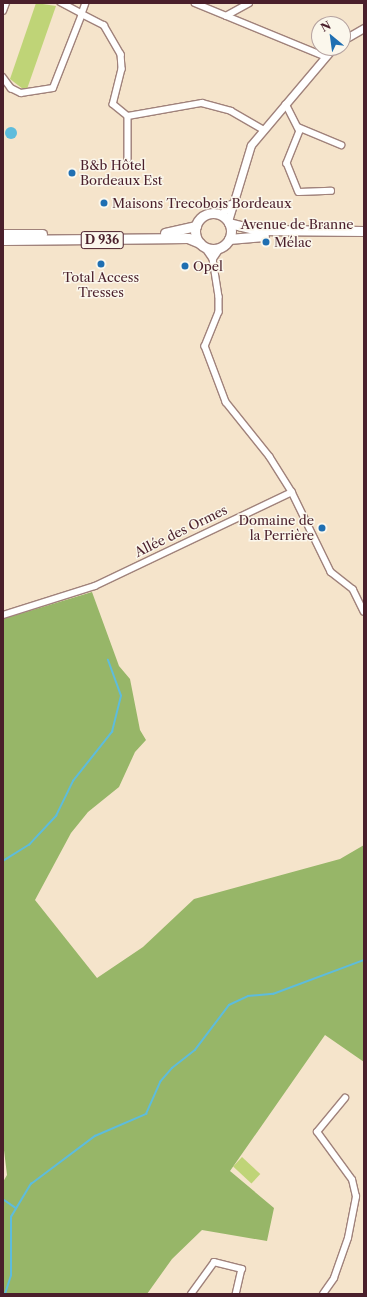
<!DOCTYPE html>
<html>
<head>
<meta charset="utf-8">
<style>
	body { margin:0 }
	#map { position:relative; width:367px; height:1297px; overflow:hidden; background:#f5e4cb; font-family:"Libre Caslon Text",serif }
	div>[style] { position:absolute }
	[style*='--x'] { left:calc(var(--x)*1px); top:calc(var(--y)*1px); width:calc(var(--w)*1px); rotate:calc(var(--a)*1deg) }
	.green>* { inset:0; background:#bfd477; transform-origin:0 0 }
	.forest>* { inset:0; background:#97b668 }
	.water>* { inset:0; background:#5ebcdc }
	.round { border-radius:50% }
	.stream>* { height:1.5px; margin:-0.75px; padding:0 0.75px; transform-origin:0.75px; border-radius:0.75px; background:#5ebcdc }
	.roads { filter:drop-shadow(1px 0 #a0827b) drop-shadow(-1px 0 #a0827b) drop-shadow(0 1px #a0827b) drop-shadow(0 -1px #a0827b) }
	.minor>* { height:5.5px; margin:-2.75px; padding:0 2.75px; transform-origin:2.75px; border-radius:2.75px; background:#fff }
	.tertiary>* { height:7px; margin:-3.5px; padding:0 3.5px; transform-origin:3.5px; border-radius:3.5px; background:#fff }
	.primary>* { height:9px; margin:-4.5px; padding:0 4.5px; transform-origin:4.5px; border-radius:4.5px; background:#fff }
	.primary>.ring { margin:-4.5px; padding:0; box-sizing:content-box; background:none; border:9px solid #fff; border-radius:50% }
	.dots>* { width:11px; height:11px; translate:-50% -50%; box-sizing:border-box; border:2px solid #fbf7ec; border-radius:50% }
	span { translate:-50% -50%; white-space:nowrap; text-align:center; line-height:1.15; -webkit-text-stroke:3px #fbf7ec; paint-order:stroke }
	.shield-label span { padding:1px 3px; background:#fbf7ec; border:1px solid; border-radius:3px; -webkit-text-stroke-width:0 }
	.shield-label { font-size:12px; color:#4a1f2b; font-weight:700 }
	.poi-label { font-size:13px; color:#4a1f2b }
	.left { translate:0 -50%; text-align:left }
	.right { translate:-100% -50%; text-align:right }
	.street-label { font-size:13px; color:#4a1f2b }
	.frame { position:absolute; inset:0; border:4px solid #4a1f2b; pointer-events:none }
	.north { position:absolute; left:311px; top:16px; width:40px; height:40px; box-sizing:border-box; background:#fbf7ec; border:1px solid #b4a19f; border-radius:50%; rotate:331deg; font-size:11px; font-weight:700; line-height:16px; text-align:center; color:#4a1f2b }
	.north::after { content:''; display:block; margin:auto; width:14px; height:18px; background:#1f6fb2; clip-path:polygon(50% 0,100% 100%,50% 72%,0 100%) }
</style>
</head>
<body>
<div id="map">
	<div class="green">
		<i style="clip-path:polygon(36px 3px,56px 6px,27px 89px,23px 89px,10px 79px)"></i>
		<i style="left:242px;top:1157px;width:25px;height:13px;rotate:43deg"></i>
	</div>
	<div class="forest">
		<i style="clip-path:polygon(92px 592px,119px 666px,130px 679px,140px 730px,146px 740px,135px 752px,119px 787px,88px 812px,71px 833px,35px 900px,97px 978px,143px 947px,194px 899px,340px 859px,364px 845px,364px 1062px,325px 1035px,230px 1171px,274px 1208px,267px 1241px,202px 1230px,172px 1259px,147px 1294px,3px 1294px,3px 1182px,7px 1175px,3px 1142px,3px 619px)"></i>
	</div>
	<div class="water">
		<i class="round" style="left:5px;top:127px;width:12px;height:12px"></i>
	</div>
	<div class="stream">
		<i style="--x:3;--y:861;--w:31;--a:-32"></i>
		<i style="--x:29;--y:845;--w:40;--a:-47"></i>
		<i style="--x:56;--y:816;--w:39;--a:-64"></i>
		<i style="--x:73;--y:781;--w:63;--a:-51.5"></i>
		<i style="--x:112;--y:732;--w:37;--a:-76"></i>
		<i style="--x:121;--y:696;--w:38;--a:-110"></i>
		<i style="--x:3;--y:1199;--w:16;--a:35"></i>
		<i style="--x:5;--y:1294;--w:19;--a:-72"></i>
		<i style="--x:11;--y:1276;--w:59;--a:-90"></i>
		<i style="--x:11;--y:1217;--w:39;--a:-59"></i>
		<i style="--x:31;--y:1184;--w:80;--a:-36.9"></i>
		<i style="--x:95;--y:1136;--w:56;--a:-23.3"></i>
		<i style="--x:146;--y:1114;--w:35;--a:-66"></i>
		<i style="--x:160;--y:1082;--w:18;--a:-49"></i>
		<i style="--x:172;--y:1068;--w:29;--a:-38"></i>
		<i style="--x:195;--y:1050;--w:56;--a:-52.9"></i>
		<i style="--x:229;--y:1005;--w:21;--a:-25"></i>
		<i style="--x:248;--y:996;--w:25;--a:-5"></i>
		<i style="--x:273;--y:994;--w:97;--a:-20.5"></i>
	</div>
	<div class="roads">
		<div class="minor">
			<i style="--x:86;--y:3;--w:12;--a:110"></i>
			<i style="--x:82;--y:14;--w:25;--a:27"></i>
			<i style="--x:104;--y:25;--w:34;--a:60"></i>
			<i style="--x:121;--y:54;--w:15;--a:86"></i>
			<i style="--x:122;--y:69;--w:36;--a:104"></i>
			<i style="--x:113;--y:104;--w:19;--a:39"></i>
			<i style="--x:128;--y:116;--w:43;--a:90"></i>
			<i style="--x:195;--y:3;--w:139;--a:22.3"></i>
			<i style="--x:3;--y:11;--w:9;--a:-69"></i>
			<i style="--x:226;--y:16;--w:26;--a:-29"></i>
			<i style="--x:3;--y:77;--w:14;--a:54"></i>
			<i style="--x:11;--y:88;--w:11;--a:27"></i>
			<i style="--x:21;--y:93;--w:32;--a:-9"></i>
			<i style="--x:53;--y:88;--w:79;--a:-68.6"></i>
			<i style="--x:82;--y:14;--w:24;--a:-152"></i>
			<i style="--x:286;--y:104;--w:30;--a:63"></i>
			<i style="--x:300;--y:131;--w:35;--a:112"></i>
			<i style="--x:287;--y:163;--w:31;--a:68"></i>
			<i style="--x:299;--y:192;--w:32;--a:-2"></i>
			<i style="--x:128;--y:116;--w:75;--a:-10"></i>
			<i style="--x:202;--y:103;--w:30;--a:15"></i>
			<i style="--x:231;--y:111;--w:38;--a:30"></i>
			<i style="--x:298;--y:127;--w:47;--a:22.7"></i>
			<i style="--x:204;--y:246;--w:16;--a:55"></i>
			<i style="--x:213;--y:259;--w:38;--a:81"></i>
			<i style="--x:219;--y:297;--w:15;--a:90"></i>
			<i style="--x:219;--y:312;--w:37;--a:112"></i>
			<i style="--x:205;--y:346;--w:60;--a:69.4"></i>
			<i style="--x:226;--y:402;--w:70;--a:51.3"></i>
			<i style="--x:270;--y:457;--w:41;--a:57.8"></i>
			<i style="--x:292;--y:492;--w:89;--a:64"></i>
			<i style="--x:331;--y:572;--w:28;--a:38"></i>
			<i style="--x:353;--y:589;--w:25;--a:64"></i>
			<i style="--x:213;--y:259;--w:14;--a:-56"></i>
			<i style="--x:3;--y:615;--w:96;--a:-17.5"></i>
			<i style="--x:95;--y:586;--w:218;--a:-25.5"></i>
			<i style="--x:191;--y:1294;--w:39;--a:-54"></i>
			<i style="--x:214;--y:1262;--w:29;--a:14"></i>
			<i style="--x:242;--y:1269;--w:26;--a:103"></i>
			<i style="--x:323;--y:1294;--w:19;--a:-55"></i>
			<i style="--x:334;--y:1278;--w:42;--a:-70.7"></i>
			<i style="--x:348;--y:1238;--w:42;--a:-79"></i>
			<i style="--x:356;--y:1197;--w:17;--a:-103"></i>
			<i style="--x:352;--y:1180;--w:59;--a:-126.1"></i>
			<i style="--x:317;--y:1132;--w:44;--a:-50.5"></i>
		</div>
		<div class="tertiary">
			<i style="--x:343;--y:40;--w:24;--a:-30"></i>
			<i style="--x:221;--y:215;--w:14;--a:-51"></i>
			<i style="--x:228;--y:221;--w:79;--a:-73.2"></i>
			<i style="--x:251;--y:145;--w:127;--a:-49.8"></i>
		</div>
		<div class="primary">
			<i class="ring" style="left:195px;top:213px;width:27px;height:27px"></i>
			<i style="--x:229;--y:223;--w:30;--a:14"></i>
			<i style="--x:258;--y:230;--w:106;--a:0.5"></i>
			<i style="--x:165;--y:233;--w:32;--a:-13"></i>
			<i style="--x:3;--y:234;--w:39;--a:0"></i>
			<i style="--x:229;--y:239;--w:35;--a:-5"></i>
			<i style="--x:3;--y:240;--w:185;--a:-0.6"></i>
			<i style="--x:188;--y:238;--w:13;--a:23"></i>
		</div>
	</div>
	<div class="dots">
		<i style="left:72px;top:173px;background:#1f6fb2"></i>
		<i style="left:104px;top:203px;background:#1f6fb2"></i>
		<i style="left:266px;top:242px;background:#1f6fb2"></i>
		<i style="left:101px;top:264px;background:#1f6fb2"></i>
		<i style="left:185px;top:266px;background:#1f6fb2"></i>
		<i style="left:322px;top:528px;background:#1f6fb2"></i>
	</div>
	<div class="shield-label">
		<span style="left:102px;top:240px">D 936</span>
	</div>
	<div class="poi-label">
		<span class="left" style="left:80px;top:173px">B&amp;b Hôtel<br>Bordeaux Est</span>
		<span class="left" style="left:112px;top:203px">Maisons Trecobois Bordeaux</span>
		<span class="left" style="left:274px;top:242px">Mélac</span>
		<span class="left" style="left:193px;top:266px">Opel</span>
		<span style="left:101px;top:285px">Total Access<br>Tresses</span>
		<span class="right" style="left:314px;top:528px">Domaine de<br>la Perrière</span>
	</div>
	<div class="street-label">
		<span style="left:297px;top:224px">Avenue de Branne</span>
		<span style="left:181px;top:531px;rotate:-26deg">Allée des Ormes</span>
	</div>
	<div class="frame"></div>
	<div class="north">N</div>
</div>
</body>
</html>
